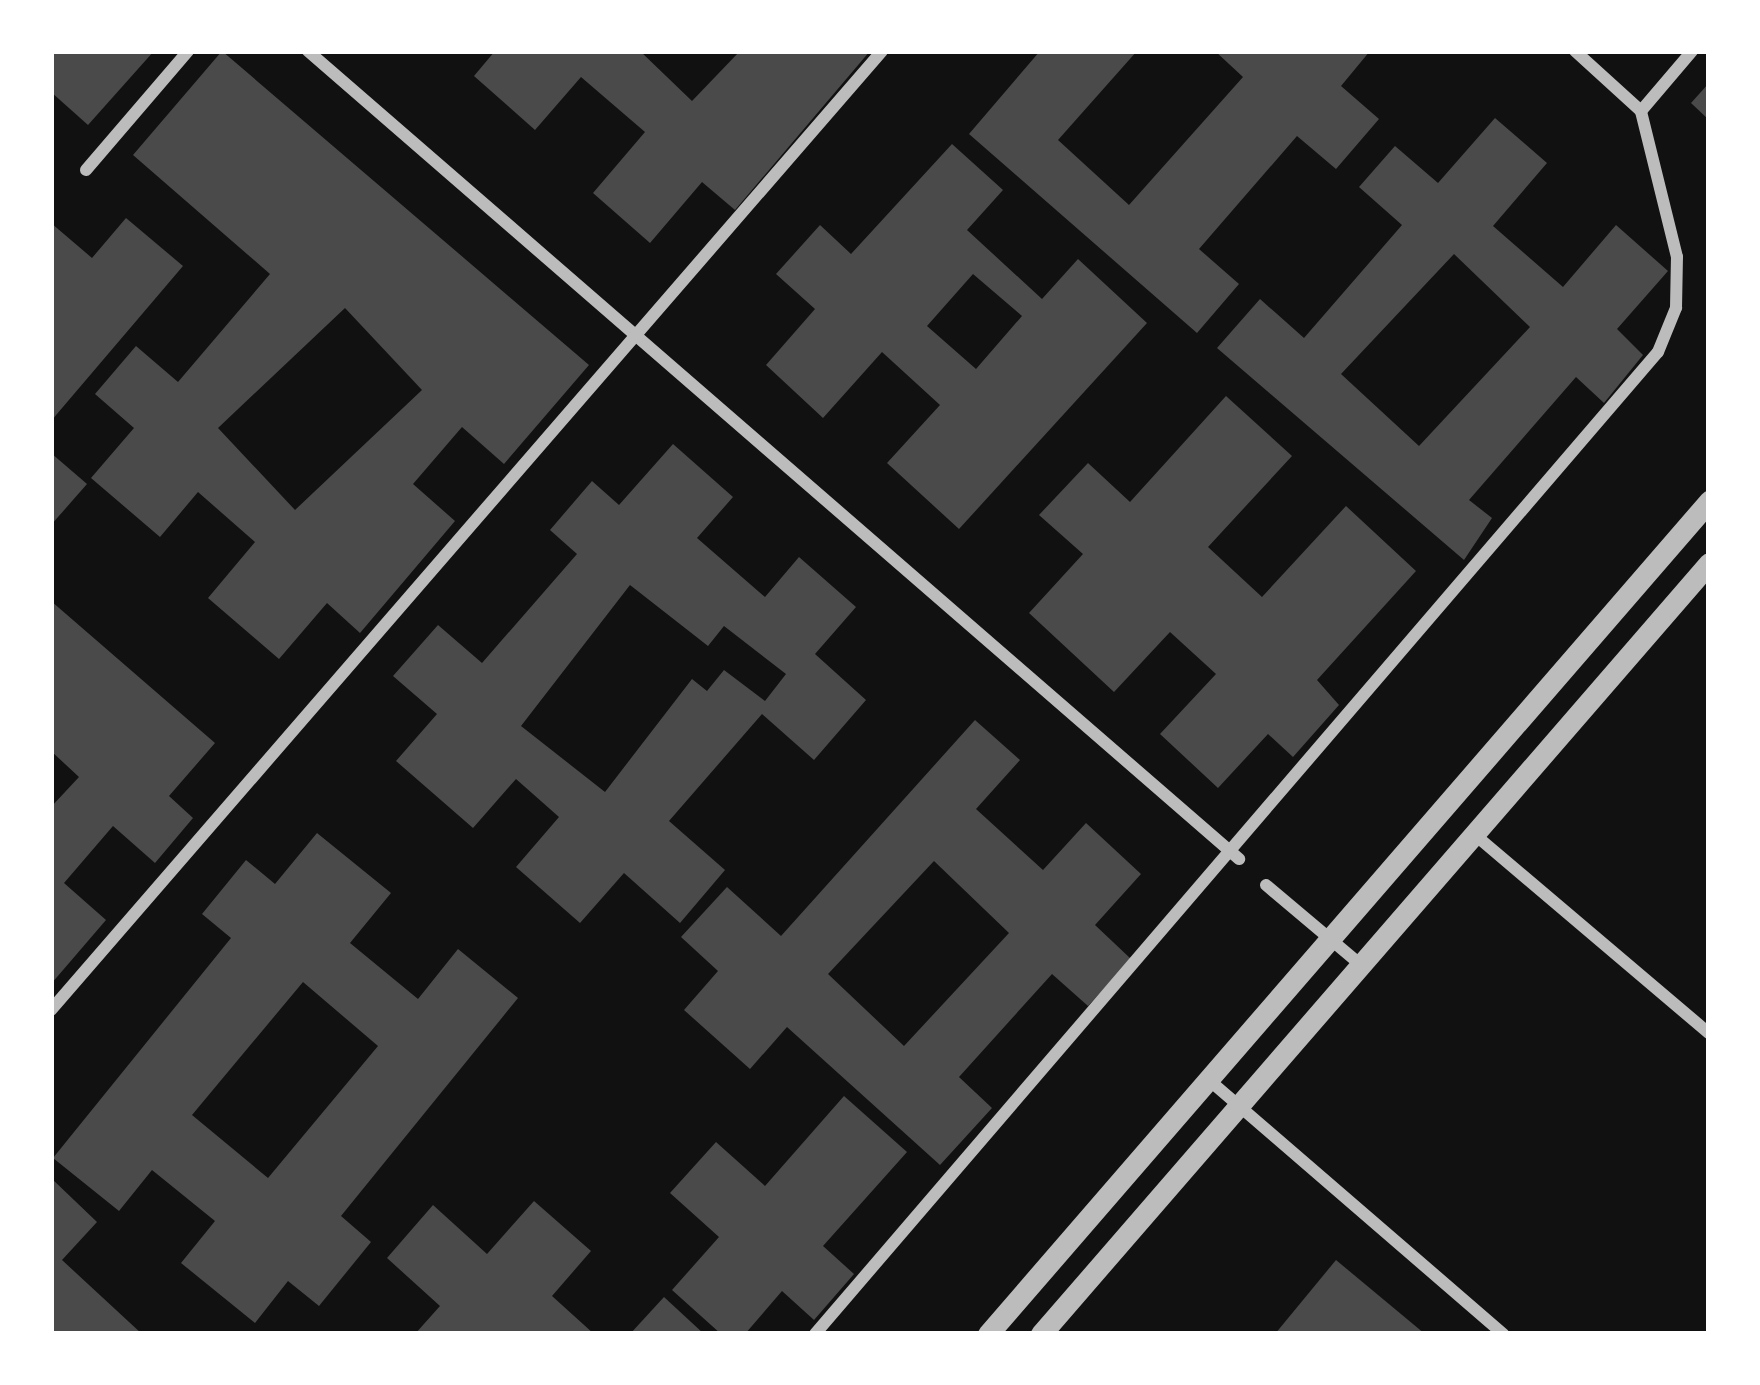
<!DOCTYPE html>
<html>
<head>
<meta charset="utf-8">
<style>
	body { margin:0 }
	#map { position:relative; width:1760px; height:1385px; overflow:hidden; background:#111; font-family:"Space Grotesk",sans-serif }
	div>[style] { position:absolute }
	[style*='--x'] { left:calc(var(--x)*1px); top:calc(var(--y)*1px); width:calc(var(--w)*1px); rotate:calc(var(--a)*1deg) }
	.building>* { inset:0; background:#4a4a4a }
	.minor>* { height:12px; margin:-6px; padding:0 6px; transform-origin:6px; border-radius:6px; background:#bcbcbc }
	.tertiary>* { height:21px; margin:-10.5px; padding:0 10.5px; transform-origin:10.5px; border-radius:10.5px; background:#bcbcbc }
	span { translate:-50% -50%; white-space:nowrap; text-align:center; line-height:1.15; -webkit-text-stroke:12px #fff; paint-order:stroke }
	.frame { position:absolute; inset:0; border:54px solid #fff; pointer-events:none }
</style>
</head>
<body>
<div id="map">
	<div class="building">
		<i style="clip-path:polygon(51px 51px,154px 51px,88px 125px,51px 92px)"></i>
		<i style="clip-path:polygon(evenodd,222px 51px,589px 365px,504px 464px,462px 427px,413px 484px,455px 521px,360px 633px,327px 603px,279px 659px,208px 598px,255px 542px,198px 492px,160px 537px,91px 478px,134px 428px,95px 394px,136px 346px,178px 382px,270px 274px,133px 155px,222px 51px,345px 308px,422px 390px,295px 510px,218px 428px,345px 308px)"></i>
		<i style="clip-path:polygon(495px 51px,640px 51px,692px 101px,740px 51px,870px 51px,735px 210px,702px 182px,650px 243px,593px 193px,645px 132px,581px 77px,535px 130px,474px 76px)"></i>
		<i style="clip-path:polygon(1040px 51px,1137px 51px,1058px 140px,1129px 205px,1243px 77px,1215px 51px,1370px 51px,1341px 86px,1379px 119px,1336px 169px,1297px 136px,1199px 249px,1239px 284px,1197px 333px,969px 134px)"></i>
		<i style="clip-path:polygon(1709px 83px,1709px 120px,1691px 103px)"></i>
		<i style="clip-path:polygon(evenodd,1495px 118px,1547px 163px,1493px 226px,1563px 287px,1616px 225px,1668px 271px,1617px 329px,1643px 355px,1604px 403px,1576px 377px,1469px 500px,1492px 518px,1464px 560px,1217px 348px,1260px 299px,1304px 338px,1402px 225px,1359px 187px,1395px 146px,1438px 183px,1495px 118px,1454px 254px,1530px 327px,1419px 446px,1341px 374px,1454px 254px)"></i>
		<i style="clip-path:polygon(evenodd,952px 144px,1003px 190px,967px 230px,1042px 299px,1078px 259px,1147px 323px,959px 529px,887px 463px,940px 405px,882px 352px,823px 418px,766px 365px,815px 309px,776px 274px,820px 225px,851px 254px,952px 144px,973px 274px,1022px 316px,976px 369px,927px 326px,973px 274px)"></i>
		<i style="clip-path:polygon(126px 218px,183px 266px,51px 421px,51px 223px,92px 258px)"></i>
		<i style="clip-path:polygon(1226px 396px,1292px 456px,1208px 547px,1262px 597px,1346px 506px,1416px 571px,1317px 680px,1339px 705px,1293px 757px,1268px 734px,1218px 788px,1160px 734px,1216px 674px,1170px 632px,1114px 692px,1029px 613px,1083px 554px,1039px 515px,1088px 463px,1130px 502px)"></i>
		<i style="clip-path:polygon(evenodd,673px 444px,733px 497px,697px 538px,765px 597px,799px 557px,856px 607px,815px 654px,866px 700px,814px 760px,762px 714px,669px 821px,725px 870px,680px 923px,624px 873px,580px 923px,516px 867px,559px 817px,516px 779px,473px 828px,396px 761px,437px 714px,393px 676px,438px 625px,482px 663px,577px 554px,550px 530px,592px 481px,619px 505px,673px 444px,630px 585px,708px 646px,724px 626px,786px 674px,765px 701px,724px 670px,707px 691px,692px 679px,605px 792px,521px 726px,630px 585px)"></i>
		<i style="clip-path:polygon(51px 453px,87px 484px,51px 525px)"></i>
		<i style="clip-path:polygon(51px 601px,215px 743px,169px 796px,193px 818px,155px 863px,113px 826px,64px 883px,106px 920px,51px 984px,51px 807px,79px 777px,51px 751px)"></i>
		<i style="clip-path:polygon(evenodd,975px 720px,1020px 760px,976px 809px,1043px 870px,1086px 823px,1141px 874px,1095px 925px,1131px 959px,1088px 1006px,1052px 974px,959px 1077px,992px 1108px,940px 1165px,787px 1027px,750px 1069px,684px 1010px,718px 971px,681px 937px,727px 887px,781px 936px,975px 720px,934px 861px,1009px 933px,904px 1046px,828px 974px,934px 861px)"></i>
		<i style="clip-path:polygon(evenodd,317px 833px,391px 893px,350px 943px,418px 999px,458px 949px,518px 998px,341px 1216px,371px 1242px,319px 1306px,288px 1281px,255px 1323px,181px 1263px,215px 1221px,152px 1170px,119px 1211px,53px 1158px,231px 938px,202px 914px,246px 860px,275px 884px,317px 833px,303px 982px,378px 1046px,268px 1178px,192px 1115px,303px 982px)"></i>
		<i style="clip-path:polygon(844px 1096px,907px 1152px,823px 1246px,854px 1274px,814px 1320px,782px 1291px,745px 1334px,721px 1334px,672px 1290px,719px 1237px,670px 1193px,716px 1142px,765px 1186px)"></i>
		<i style="clip-path:polygon(51px 1178px,97px 1222px,62px 1260px,142px 1334px,51px 1334px)"></i>
		<i style="clip-path:polygon(534px 1201px,591px 1251px,552px 1296px,594px 1334px,415px 1334px,440px 1306px,387px 1258px,433px 1205px,487px 1254px)"></i>
		<i style="clip-path:polygon(1336px 1260px,1425px 1334px,1275px 1334px)"></i>
		<i style="clip-path:polygon(664px 1297px,704px 1334px,630px 1334px)"></i>
	</div>
	<div class="minor">
		<i style="--x:308;--y:51;--w:1233;--a:40.95"></i>
		<i style="--x:1641;--y:111;--w:79;--a:-49.6"></i>
		<i style="--x:86;--y:170;--w:157;--a:-49.4"></i>
		<i style="--x:1474;--y:834;--w:308;--a:40.3"></i>
		<i style="--x:1266;--y:885;--w:124;--a:40.1"></i>
		<i style="--x:51;--y:1010;--w:1269;--a:-49.09"></i>
		<i style="--x:1209;--y:1080;--w:389;--a:40.8"></i>
		<i style="--x:815;--y:1334;--w:1294;--a:-49.36"></i>
		<i style="--x:1658;--y:352;--w:48;--a:-67.8"></i>
		<i style="--x:1676;--y:308;--w:51;--a:-88.9"></i>
		<i style="--x:1677;--y:257;--w:150;--a:-103.9"></i>
		<i style="--x:1641;--y:111;--w:89;--a:-137.7"></i>
	</div>
	<div class="tertiary">
		<i style="--x:988;--y:1334;--w:1102;--a:-49.12"></i>
		<i style="--x:1041;--y:1334;--w:1020;--a:-49.09"></i>
	</div>
	<div class="frame"></div>
</div>
</body>
</html>
